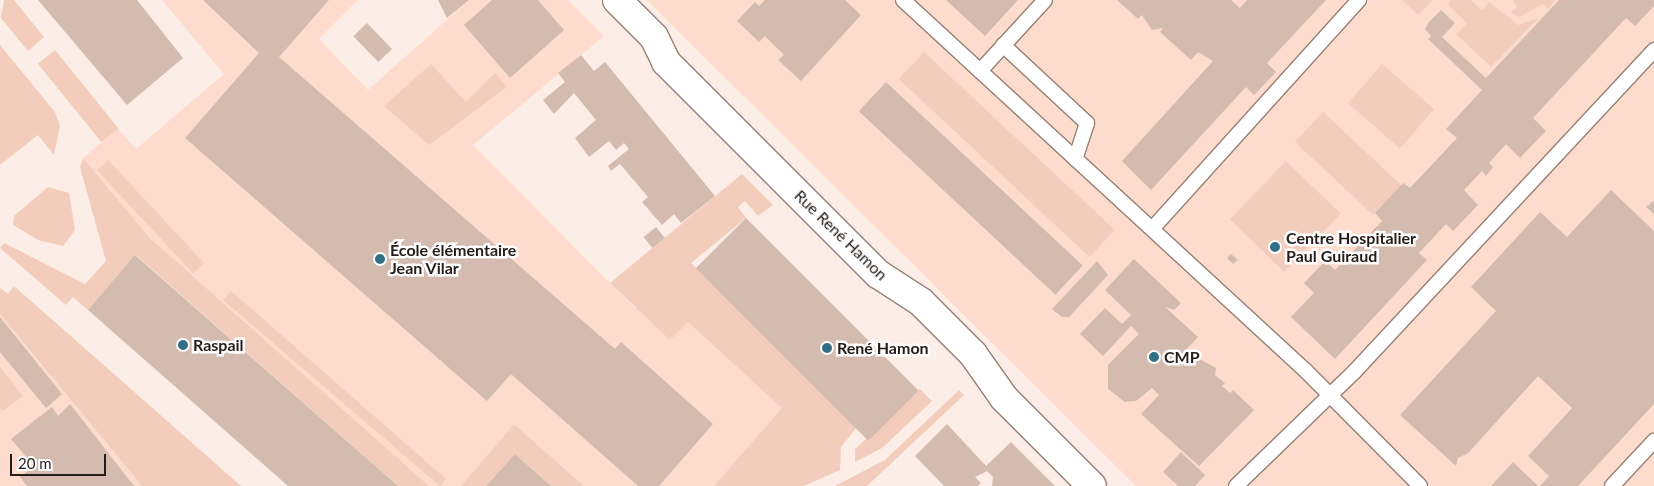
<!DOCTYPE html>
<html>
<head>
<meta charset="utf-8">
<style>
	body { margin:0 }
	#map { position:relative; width:1654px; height:486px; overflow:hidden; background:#fcede6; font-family:Lato,sans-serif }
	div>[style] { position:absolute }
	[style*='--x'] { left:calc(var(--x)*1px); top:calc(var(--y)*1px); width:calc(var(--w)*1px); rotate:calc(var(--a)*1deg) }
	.built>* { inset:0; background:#fddcce }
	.green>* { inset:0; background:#f2cdbc; transform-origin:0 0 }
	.building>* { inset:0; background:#d3bbb0; transform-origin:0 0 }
	.roads { filter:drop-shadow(1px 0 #978177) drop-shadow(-1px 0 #978177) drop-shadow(0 1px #978177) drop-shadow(0 -1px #978177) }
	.service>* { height:14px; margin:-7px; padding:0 7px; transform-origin:7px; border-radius:7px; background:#fff }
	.minor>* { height:28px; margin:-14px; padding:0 14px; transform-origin:14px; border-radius:14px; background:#fff }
	.dots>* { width:14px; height:14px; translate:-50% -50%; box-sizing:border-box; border:2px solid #fefefe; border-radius:50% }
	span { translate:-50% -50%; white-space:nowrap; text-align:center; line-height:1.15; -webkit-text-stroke:5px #fefefe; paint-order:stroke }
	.street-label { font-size:16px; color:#251d19 }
	.poi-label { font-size:16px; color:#251d19; font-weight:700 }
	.left { translate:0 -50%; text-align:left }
	.scale { position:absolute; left:10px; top:454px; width:96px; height:22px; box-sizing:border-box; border:2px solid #251d19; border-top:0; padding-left:6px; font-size:15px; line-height:18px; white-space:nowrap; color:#251d19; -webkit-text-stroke:4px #fefefe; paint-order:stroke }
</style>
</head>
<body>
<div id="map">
	<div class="built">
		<i style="clip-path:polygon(162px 0,358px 0,319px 39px,368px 90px,469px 0,568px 0,604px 36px,473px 145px,635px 308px,670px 280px,807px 417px,775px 486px,584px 486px,514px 424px,461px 486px,429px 486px,150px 238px,83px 158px,118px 129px,136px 149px,224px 74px)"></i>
		<i style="clip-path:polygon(647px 0,1654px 0,1654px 486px,1136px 486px)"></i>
		<i style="clip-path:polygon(0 314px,142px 486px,0 486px)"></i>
	</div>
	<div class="green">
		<i style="clip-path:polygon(4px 0,14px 0,44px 37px,28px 51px,1px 18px)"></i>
		<i style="clip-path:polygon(1402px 0,1433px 0,1418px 15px)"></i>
		<i style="clip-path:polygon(1451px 0,1471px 0,1482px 10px,1489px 2px,1518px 25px,1539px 18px,1491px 67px,1456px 34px,1467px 23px,1448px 5px)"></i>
		<i style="clip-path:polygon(1513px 0,1556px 0,1548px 9px,1543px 4px,1519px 17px,1511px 13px,1517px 7px)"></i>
		<i style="clip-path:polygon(0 45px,55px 112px,60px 126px,54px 155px,38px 135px,0 165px)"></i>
		<i style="left:55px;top:50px;width:101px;height:22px;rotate:51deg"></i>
		<i style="left:924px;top:52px;width:261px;height:37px;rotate:43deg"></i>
		<i style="clip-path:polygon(431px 64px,466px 102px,495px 73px,507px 87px,429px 145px,384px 106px)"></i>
		<i style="left:1382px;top:64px;width:69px;height:52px;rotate:41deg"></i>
		<i style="left:1323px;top:112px;width:107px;height:41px;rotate:43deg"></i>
		<i style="clip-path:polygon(83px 158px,150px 238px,429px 486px,398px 486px,136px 255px,88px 310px,73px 297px,66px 305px,0 248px,4px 243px,85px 284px,106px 261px,80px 167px)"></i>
		<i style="left:108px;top:160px;width:141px;height:15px;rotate:47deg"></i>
		<i style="left:1286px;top:161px;width:76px;height:81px;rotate:44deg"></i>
		<i style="clip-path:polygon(742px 174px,773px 205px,758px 216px,745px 201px,738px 207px,746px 218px,691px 263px,857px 427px,841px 447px,840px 470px,804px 486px,714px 486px,782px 408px,688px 322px,670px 340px,610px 283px)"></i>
		<i style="clip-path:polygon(48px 187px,69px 193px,75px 230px,63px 246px,38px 240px,13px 225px,14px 216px)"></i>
		<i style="clip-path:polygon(14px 286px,241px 486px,142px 486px,0 314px,0 288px,8px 294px)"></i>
		<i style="clip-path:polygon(231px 291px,446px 479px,440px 486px,223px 300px)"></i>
		<i style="clip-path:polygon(0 367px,23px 396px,3px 411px,0 408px)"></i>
		<i style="clip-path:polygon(920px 389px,932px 401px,882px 448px,855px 462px,855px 449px)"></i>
		<i style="clip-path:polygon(959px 390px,964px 395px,867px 486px,835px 486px,885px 460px)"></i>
		<i style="clip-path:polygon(514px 424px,584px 486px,551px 486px,515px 454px,486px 486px,461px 486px)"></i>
	</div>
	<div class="building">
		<i style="clip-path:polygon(38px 0,137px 0,183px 58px,127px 105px)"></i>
		<i style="clip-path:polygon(203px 0,329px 0,279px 57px,615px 349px,621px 342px,713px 424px,659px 486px,638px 486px,511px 374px,487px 401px,185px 138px,259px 53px)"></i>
		<i style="clip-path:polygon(438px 0,469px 0,447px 18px)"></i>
		<i style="clip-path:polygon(492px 0,538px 0,564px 30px,510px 78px,464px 25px)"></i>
		<i style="clip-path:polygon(765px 0,845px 0,861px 15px,801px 81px,778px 60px,784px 55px,765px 36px,759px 42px,737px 21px,755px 2px,759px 6px)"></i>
		<i style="clip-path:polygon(946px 0,1018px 0,985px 36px)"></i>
		<i style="clip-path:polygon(1117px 0,1231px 0,1240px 8px,1247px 0,1326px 0,1267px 63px,1276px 72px,1254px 95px,1246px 87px,1151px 190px,1122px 161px,1213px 61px,1198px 52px,1191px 60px,1160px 32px,1163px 28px,1152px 30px,1142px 15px,1138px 19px)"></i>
		<i style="clip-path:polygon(1559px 0,1654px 0,1654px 6px,1635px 26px,1626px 18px,1533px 118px,1546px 131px,1520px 158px,1506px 144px,1489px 163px,1493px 167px,1486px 176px,1482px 171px,1464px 190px,1478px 205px,1453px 231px,1446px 224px,1419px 253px,1427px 260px,1335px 359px,1291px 317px,1314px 293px,1304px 283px,1325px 261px,1335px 270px,1382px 221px,1375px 213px,1403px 183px,1410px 188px,1457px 138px,1446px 129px,1482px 90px,1428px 39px,1431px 36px,1425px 29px,1429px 22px,1441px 10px,1455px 23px,1442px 37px,1486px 78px)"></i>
		<i style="left:367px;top:23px;width:36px;height:19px;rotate:46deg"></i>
		<i style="clip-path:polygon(581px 55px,594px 71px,605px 62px,715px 196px,681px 223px,674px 214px,662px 225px,642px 202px,648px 197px,620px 164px,611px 171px,608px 166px,629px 149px,624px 143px,616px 150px,609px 141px,589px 157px,575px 138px,596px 120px,574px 93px,554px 114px,543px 100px,565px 82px,558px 73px)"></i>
		<i style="left:886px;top:82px;width:269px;height:40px;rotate:43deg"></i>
		<i style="clip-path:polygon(1611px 190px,1654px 231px,1654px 404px,1578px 486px,1540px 486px,1549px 476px,1528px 456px,1572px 408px,1538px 376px,1468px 453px,1458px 458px,1456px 466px,1400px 415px,1496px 311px,1471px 287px,1540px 212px,1567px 237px)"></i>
		<i style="clip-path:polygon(1653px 201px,1654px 202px,1654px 214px,1646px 207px)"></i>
		<i style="left:746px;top:218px;width:244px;height:71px;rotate:45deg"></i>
		<i style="left:656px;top:227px;width:14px;height:16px;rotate:51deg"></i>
		<i style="clip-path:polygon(1231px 254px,1238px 260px,1233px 264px,1227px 258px)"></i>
		<i style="clip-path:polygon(135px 255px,398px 486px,288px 486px,88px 310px)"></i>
		<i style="clip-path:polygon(1134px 259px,1181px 303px,1174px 310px,1165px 307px,1198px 337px,1185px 351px,1216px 368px,1215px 375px,1225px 383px,1222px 386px,1230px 393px,1233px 390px,1254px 410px,1199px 466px,1141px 414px,1159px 395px,1152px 388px,1136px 401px,1125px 402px,1108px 389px,1108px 365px,1139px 334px,1131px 326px,1103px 356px,1080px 334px,1105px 308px,1122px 324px,1131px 315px,1105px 290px)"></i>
		<i style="clip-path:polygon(1097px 261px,1108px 275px,1069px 317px,1062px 317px,1052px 309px)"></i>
		<i style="clip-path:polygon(0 317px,62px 394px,46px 408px,0 352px)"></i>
		<i style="clip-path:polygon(70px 404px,134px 486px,27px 486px,20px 477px,34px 466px,11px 439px,52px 407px,58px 416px)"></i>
		<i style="clip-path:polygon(947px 424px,986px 466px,1011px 442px,1055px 486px,992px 486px,993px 477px,987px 471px,975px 477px,981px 483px,978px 486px,944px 486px,915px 456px)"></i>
		<i style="clip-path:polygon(1181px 452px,1205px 475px,1195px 486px,1178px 486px,1163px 472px)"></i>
		<i style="clip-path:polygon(515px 454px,551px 486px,486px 486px)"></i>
		<i style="clip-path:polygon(1513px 462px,1538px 486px,1491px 486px)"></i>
	</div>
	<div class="roads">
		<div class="service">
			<i style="--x:903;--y:0;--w:546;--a:42.63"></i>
			<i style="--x:1305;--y:370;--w:163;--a:45.2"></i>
			<i style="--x:1003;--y:45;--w:115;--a:42.9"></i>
			<i style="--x:1087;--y:123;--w:38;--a:108"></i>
			<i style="--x:980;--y:71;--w:96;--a:-47.5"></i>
			<i style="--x:1152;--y:229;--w:309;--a:-47.9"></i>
			<i style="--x:1236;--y:486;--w:165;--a:-44"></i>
			<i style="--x:1355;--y:371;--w:439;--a:-47"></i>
			<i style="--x:1612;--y:486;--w:62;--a:-47"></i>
		</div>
		<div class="minor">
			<i style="--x:617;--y:0;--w:52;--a:45"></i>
			<i style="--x:654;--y:37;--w:28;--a:64"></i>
			<i style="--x:666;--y:62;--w:300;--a:45"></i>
			<i style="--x:878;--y:274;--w:51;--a:33.1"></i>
			<i style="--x:921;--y:302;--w:74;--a:45"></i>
			<i style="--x:973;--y:354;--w:54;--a:54.8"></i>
			<i style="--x:1004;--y:398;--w:124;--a:45"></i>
		</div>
	</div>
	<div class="dots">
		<i style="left:1275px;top:247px;background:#326f85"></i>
		<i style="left:380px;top:259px;background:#326f85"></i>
		<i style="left:183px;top:345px;background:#326f85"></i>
		<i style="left:827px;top:348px;background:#326f85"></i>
		<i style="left:1154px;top:357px;background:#326f85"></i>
	</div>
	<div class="street-label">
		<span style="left:841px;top:235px;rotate:44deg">Rue René Hamon</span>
	</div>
	<div class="poi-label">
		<span class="left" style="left:1286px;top:247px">Centre Hospitalier<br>Paul Guiraud</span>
		<span class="left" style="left:390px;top:259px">École élémentaire<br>Jean Vilar</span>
		<span class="left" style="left:193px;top:345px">Raspail</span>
		<span class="left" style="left:837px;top:348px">René Hamon</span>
		<span class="left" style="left:1164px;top:357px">CMP</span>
	</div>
	<div class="scale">20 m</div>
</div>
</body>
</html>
